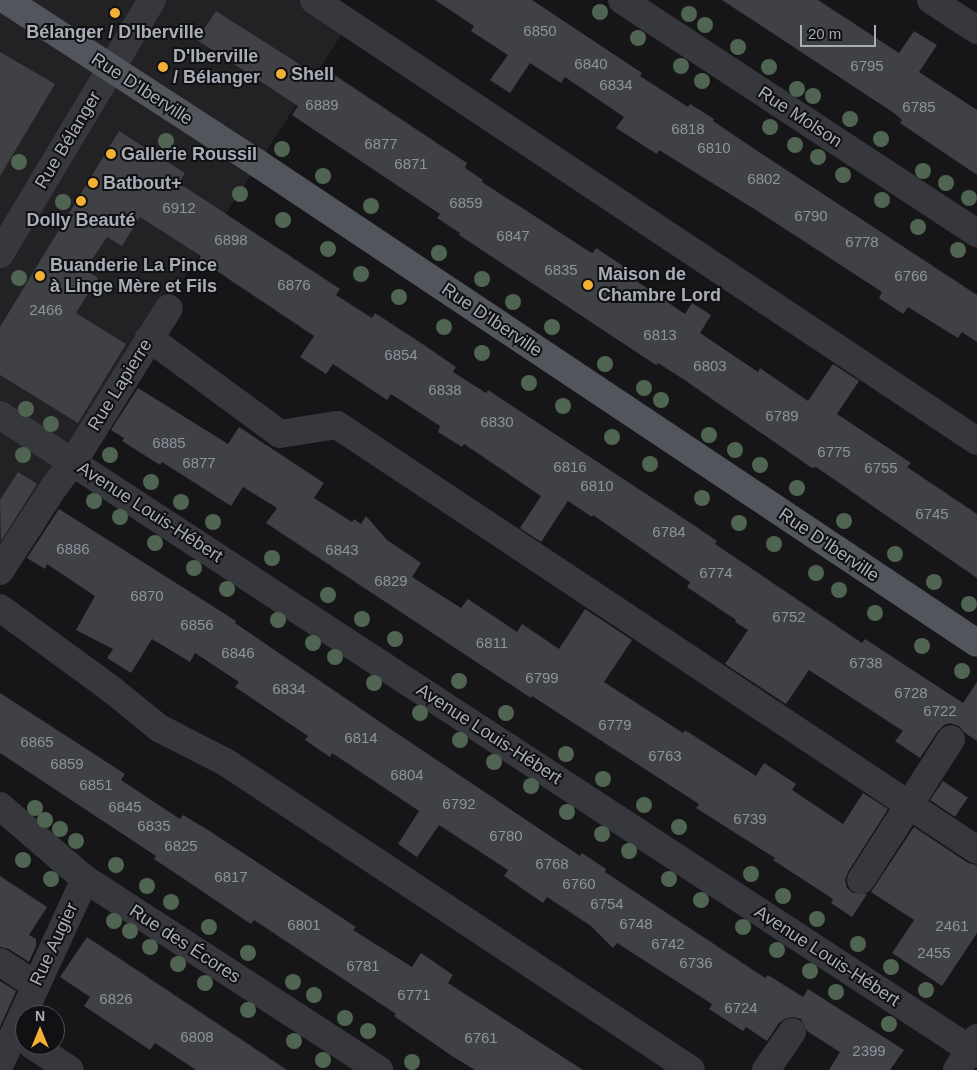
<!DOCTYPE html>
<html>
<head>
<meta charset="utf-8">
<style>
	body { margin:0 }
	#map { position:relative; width:977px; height:1070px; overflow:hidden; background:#161618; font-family:Helvetica,sans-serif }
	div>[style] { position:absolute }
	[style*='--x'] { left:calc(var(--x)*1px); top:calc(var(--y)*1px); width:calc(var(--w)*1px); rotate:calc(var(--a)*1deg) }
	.built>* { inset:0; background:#222225 }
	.building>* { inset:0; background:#404145; transform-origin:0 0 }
	.minor>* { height:28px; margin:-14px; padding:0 14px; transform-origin:14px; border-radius:14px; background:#37383d }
	.major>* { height:28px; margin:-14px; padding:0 14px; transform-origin:14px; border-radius:14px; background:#53555c }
	.trees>* { width:16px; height:16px; margin:-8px; border-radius:50%; background:#506452 }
	.dots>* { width:14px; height:14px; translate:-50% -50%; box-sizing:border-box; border:2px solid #111113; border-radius:50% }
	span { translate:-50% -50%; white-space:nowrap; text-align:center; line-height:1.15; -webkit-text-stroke:4px #111113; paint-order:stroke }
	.number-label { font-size:15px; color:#8e929b }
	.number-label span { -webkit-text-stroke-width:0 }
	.poi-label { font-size:18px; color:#a8adb8; font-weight:700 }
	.left { translate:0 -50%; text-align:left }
	.street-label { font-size:18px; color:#a8adb8 }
	.north { position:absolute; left:15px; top:1005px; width:50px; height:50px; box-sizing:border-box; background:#111113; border:1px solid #4d4f55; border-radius:50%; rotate:0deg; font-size:14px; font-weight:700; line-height:20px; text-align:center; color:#a8adb8 }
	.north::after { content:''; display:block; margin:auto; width:18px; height:22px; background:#f2b134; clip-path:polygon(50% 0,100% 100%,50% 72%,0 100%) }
	.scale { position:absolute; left:800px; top:25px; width:76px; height:22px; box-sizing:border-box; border:2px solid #a8adb8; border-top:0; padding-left:6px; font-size:15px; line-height:18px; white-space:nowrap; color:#a8adb8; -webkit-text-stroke:4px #111113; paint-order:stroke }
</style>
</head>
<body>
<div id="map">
	<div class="built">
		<i style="clip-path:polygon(0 0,314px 0,349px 23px,0 563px)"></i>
	</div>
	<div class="building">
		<i style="clip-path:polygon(435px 0,532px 0,642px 73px,640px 76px,688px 107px,690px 104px,714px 119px,713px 121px,762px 154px,977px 295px,977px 342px,962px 332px,958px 338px,908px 307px,903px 314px,879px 298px,882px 292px,759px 212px,659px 150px,657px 154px,616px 128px,624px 117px,565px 77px,561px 83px,530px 63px,510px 93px,490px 80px,508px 55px,471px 31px,474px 26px)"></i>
		<i style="clip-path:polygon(722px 0,818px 0,899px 53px,914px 31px,937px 45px,919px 72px,977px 110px,977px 175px,900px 123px,902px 120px,894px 113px)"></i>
		<i style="clip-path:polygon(216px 11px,318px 76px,320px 72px,327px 77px,330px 72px,467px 163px,465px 168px,483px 180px,482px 182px,590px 252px,593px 253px,596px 248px,638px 276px,635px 280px,685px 314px,692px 303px,711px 315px,700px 333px,758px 372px,760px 368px,808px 401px,833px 364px,859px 381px,837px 414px,911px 463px,907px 467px,977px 514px,977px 578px,816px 467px,812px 468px,683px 379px,658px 363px,656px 365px,459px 235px,460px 233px,437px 218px,440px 214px,292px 115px,298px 106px,197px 40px)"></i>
		<i style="clip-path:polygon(0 52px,55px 84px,0 176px)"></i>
		<i style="clip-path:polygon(119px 131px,185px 173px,179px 183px,340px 289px,336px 295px,372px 318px,375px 313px,424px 345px,456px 367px,453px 372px,486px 393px,488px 390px,692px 524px,717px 541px,715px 544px,862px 643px,865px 639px,963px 703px,977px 682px,977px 741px,965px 733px,959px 726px,950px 723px,944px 725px,938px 731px,920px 758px,895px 741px,903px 731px,809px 670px,786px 704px,725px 664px,748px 630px,735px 622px,736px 620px,687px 587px,690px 582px,593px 515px,592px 517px,568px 501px,541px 542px,520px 528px,541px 496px,464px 444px,462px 447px,438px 432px,440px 426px,391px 394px,387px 400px,333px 364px,326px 374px,300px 357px,314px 336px,199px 259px,201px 256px,140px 217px,122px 246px,107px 237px,85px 270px,98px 278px,76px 313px,126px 344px,78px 423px,0 375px,0 327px)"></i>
		<i style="clip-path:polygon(138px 388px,228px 444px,239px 427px,324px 483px,314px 498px,352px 522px,354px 519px,361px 524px,366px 516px,387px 540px,421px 563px,412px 577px,461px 608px,468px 599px,517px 632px,522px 624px,559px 649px,585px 609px,632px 640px,604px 682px,683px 733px,685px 730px,756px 776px,764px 763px,796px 784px,792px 790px,843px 824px,863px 793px,888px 809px,848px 872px,845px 880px,847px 888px,853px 893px,867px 894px,852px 917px,831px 903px,833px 899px,773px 860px,775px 858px,696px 808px,699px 804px,532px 696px,531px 698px,266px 523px,277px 508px,243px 487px,231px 506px,162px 462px,160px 465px,122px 441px,124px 438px,111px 430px)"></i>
		<i style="clip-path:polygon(18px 472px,37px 484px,1px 541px,0 500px)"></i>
		<i style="clip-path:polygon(59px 509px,236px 621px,235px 623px,386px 726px,580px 856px,582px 853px,606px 869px,605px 872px,765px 978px,768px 975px,803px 997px,808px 989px,904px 1050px,890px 1070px,829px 1070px,840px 1052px,807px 1031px,801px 1019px,794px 1017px,786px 1018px,779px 1023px,767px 1041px,746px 1027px,743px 1031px,709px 1009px,712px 1004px,617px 943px,613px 948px,591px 926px,547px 897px,543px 903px,504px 876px,508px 870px,439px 825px,417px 857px,398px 844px,419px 811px,332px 753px,330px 757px,305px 740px,308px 736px,235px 687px,239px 682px,195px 653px,190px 662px,152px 639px,131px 673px,107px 658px,113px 649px,76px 630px,95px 596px,47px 564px,45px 569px,27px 558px)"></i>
		<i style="clip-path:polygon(0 693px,125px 774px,121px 780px,151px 800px,180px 819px,183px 815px,208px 830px,356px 927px,353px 930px,412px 967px,421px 953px,453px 975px,448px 983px,583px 1070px,475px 1070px,452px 1056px,394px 1016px,396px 1014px,254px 920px,251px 924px,187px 881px,154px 859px,156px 856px,0 753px)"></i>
		<i style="left:943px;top:781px;width:30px;height:23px;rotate:34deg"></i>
		<i style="clip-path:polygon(914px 827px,968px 863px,977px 865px,977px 933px,942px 986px,892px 953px,914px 920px,871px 892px)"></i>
		<i style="clip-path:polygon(0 876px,47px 907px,29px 935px,36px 939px,36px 946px,29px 962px,9px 949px,0 947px)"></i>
		<i style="clip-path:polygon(87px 937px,197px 1010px,287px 1070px,196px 1070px,155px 1043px,150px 1050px,84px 1006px,90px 997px,60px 977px)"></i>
		<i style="clip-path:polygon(0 981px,16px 991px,0 1027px)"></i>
	</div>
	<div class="minor">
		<i style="--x:314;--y:0;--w:796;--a:33.63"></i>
		<i style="--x:622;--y:0;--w:425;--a:33.3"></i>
		<i style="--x:931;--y:0;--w:55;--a:33.1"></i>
		<i style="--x:0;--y:254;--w:296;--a:-59.1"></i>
		<i style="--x:149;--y:338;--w:162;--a:36.2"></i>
		<i style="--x:280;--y:434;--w:58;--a:-9"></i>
		<i style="--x:337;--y:425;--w:768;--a:33.59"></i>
		<i style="--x:0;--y:415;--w:1167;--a:33.19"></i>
		<i style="--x:0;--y:571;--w:100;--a:-57.3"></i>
		<i style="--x:54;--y:487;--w:31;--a:-53"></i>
		<i style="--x:73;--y:462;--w:181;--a:-58.1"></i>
		<i style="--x:0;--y:608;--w:137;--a:36.1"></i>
		<i style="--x:111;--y:689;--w:62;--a:39.1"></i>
		<i style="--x:159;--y:728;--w:76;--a:27.2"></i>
		<i style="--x:227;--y:763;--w:556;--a:33.49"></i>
		<i style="--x:0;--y:806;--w:112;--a:40.7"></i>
		<i style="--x:85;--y:879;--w:351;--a:33"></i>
		<i style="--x:861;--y:880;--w:167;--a:-57.4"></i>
		<i style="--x:0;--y:962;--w:42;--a:33.3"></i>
		<i style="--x:32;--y:1045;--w:45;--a:33.3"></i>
		<i style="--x:0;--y:1064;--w:204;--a:-65.3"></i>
		<i style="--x:766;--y:1070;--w:46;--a:-55.6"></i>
		<i style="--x:957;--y:1070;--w:38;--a:-58"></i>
	</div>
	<div class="major">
		<i style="--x:6;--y:0;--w:299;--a:33"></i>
		<i style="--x:257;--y:163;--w:865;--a:33.69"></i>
	</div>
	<div class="trees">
		<i style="left:600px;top:12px"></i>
		<i style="left:689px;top:14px"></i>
		<i style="left:705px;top:25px"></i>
		<i style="left:638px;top:38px"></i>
		<i style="left:738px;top:47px"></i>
		<i style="left:681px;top:66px"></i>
		<i style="left:769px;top:67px"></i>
		<i style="left:702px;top:81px"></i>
		<i style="left:797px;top:89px"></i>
		<i style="left:813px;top:96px"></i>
		<i style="left:850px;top:119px"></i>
		<i style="left:770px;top:127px"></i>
		<i style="left:881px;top:139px"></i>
		<i style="left:166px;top:141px"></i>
		<i style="left:795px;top:145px"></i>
		<i style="left:282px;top:149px"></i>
		<i style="left:818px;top:157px"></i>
		<i style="left:19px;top:162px"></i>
		<i style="left:923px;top:171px"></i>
		<i style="left:843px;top:175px"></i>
		<i style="left:323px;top:176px"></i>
		<i style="left:946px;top:183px"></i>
		<i style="left:240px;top:194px"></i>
		<i style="left:969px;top:198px"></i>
		<i style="left:882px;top:200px"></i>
		<i style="left:63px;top:202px"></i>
		<i style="left:371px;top:206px"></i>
		<i style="left:283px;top:220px"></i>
		<i style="left:918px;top:227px"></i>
		<i style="left:328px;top:249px"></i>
		<i style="left:958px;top:250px"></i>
		<i style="left:439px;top:253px"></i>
		<i style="left:361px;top:274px"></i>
		<i style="left:19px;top:278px"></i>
		<i style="left:482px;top:279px"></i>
		<i style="left:399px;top:297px"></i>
		<i style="left:513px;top:302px"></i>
		<i style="left:444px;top:327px"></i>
		<i style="left:552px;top:327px"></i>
		<i style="left:482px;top:353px"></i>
		<i style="left:605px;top:364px"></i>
		<i style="left:529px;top:383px"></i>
		<i style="left:644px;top:388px"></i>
		<i style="left:661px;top:400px"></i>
		<i style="left:563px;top:406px"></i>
		<i style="left:26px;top:409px"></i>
		<i style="left:51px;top:424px"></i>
		<i style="left:709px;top:435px"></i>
		<i style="left:612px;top:437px"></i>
		<i style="left:735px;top:450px"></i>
		<i style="left:23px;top:455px"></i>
		<i style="left:110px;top:455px"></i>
		<i style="left:650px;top:464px"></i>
		<i style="left:760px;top:465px"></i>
		<i style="left:151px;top:482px"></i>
		<i style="left:797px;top:488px"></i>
		<i style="left:702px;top:498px"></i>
		<i style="left:94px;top:501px"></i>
		<i style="left:181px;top:502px"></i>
		<i style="left:120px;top:517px"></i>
		<i style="left:844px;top:521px"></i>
		<i style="left:213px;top:522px"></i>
		<i style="left:739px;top:523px"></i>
		<i style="left:155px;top:543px"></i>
		<i style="left:774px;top:544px"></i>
		<i style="left:895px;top:554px"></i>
		<i style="left:272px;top:558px"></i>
		<i style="left:194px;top:568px"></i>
		<i style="left:816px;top:573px"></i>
		<i style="left:934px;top:582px"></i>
		<i style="left:227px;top:589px"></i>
		<i style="left:839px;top:590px"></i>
		<i style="left:328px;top:595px"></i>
		<i style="left:969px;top:604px"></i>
		<i style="left:875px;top:613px"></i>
		<i style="left:362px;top:619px"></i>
		<i style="left:278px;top:620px"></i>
		<i style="left:395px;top:639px"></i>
		<i style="left:313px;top:643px"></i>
		<i style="left:922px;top:646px"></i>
		<i style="left:335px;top:657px"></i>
		<i style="left:962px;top:671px"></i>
		<i style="left:459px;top:681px"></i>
		<i style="left:374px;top:683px"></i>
		<i style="left:420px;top:713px"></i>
		<i style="left:506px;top:713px"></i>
		<i style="left:460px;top:740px"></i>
		<i style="left:566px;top:754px"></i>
		<i style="left:494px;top:762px"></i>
		<i style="left:603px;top:779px"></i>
		<i style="left:531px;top:786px"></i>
		<i style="left:644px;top:805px"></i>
		<i style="left:35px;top:808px"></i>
		<i style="left:567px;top:812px"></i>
		<i style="left:45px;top:820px"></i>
		<i style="left:679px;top:827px"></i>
		<i style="left:60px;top:829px"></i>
		<i style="left:602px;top:834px"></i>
		<i style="left:76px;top:841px"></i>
		<i style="left:629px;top:851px"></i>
		<i style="left:23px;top:860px"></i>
		<i style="left:116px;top:865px"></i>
		<i style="left:751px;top:874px"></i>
		<i style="left:51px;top:879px"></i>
		<i style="left:669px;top:879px"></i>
		<i style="left:147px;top:886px"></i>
		<i style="left:783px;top:896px"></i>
		<i style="left:701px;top:900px"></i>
		<i style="left:171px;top:902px"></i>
		<i style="left:817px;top:919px"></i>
		<i style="left:114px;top:921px"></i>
		<i style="left:209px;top:927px"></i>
		<i style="left:743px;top:927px"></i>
		<i style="left:130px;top:931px"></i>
		<i style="left:858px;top:944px"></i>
		<i style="left:150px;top:947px"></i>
		<i style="left:777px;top:950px"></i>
		<i style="left:248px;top:953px"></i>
		<i style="left:178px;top:964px"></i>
		<i style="left:891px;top:967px"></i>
		<i style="left:810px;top:971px"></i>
		<i style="left:293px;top:982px"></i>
		<i style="left:205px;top:983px"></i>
		<i style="left:926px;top:990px"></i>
		<i style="left:836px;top:992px"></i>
		<i style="left:314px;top:995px"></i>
		<i style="left:248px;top:1010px"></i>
		<i style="left:345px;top:1018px"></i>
		<i style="left:889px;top:1024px"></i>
		<i style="left:368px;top:1031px"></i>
		<i style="left:294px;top:1041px"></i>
		<i style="left:323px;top:1060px"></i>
		<i style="left:412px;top:1062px"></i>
	</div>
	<div class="dots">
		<i style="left:115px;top:13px;background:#f2b134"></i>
		<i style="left:163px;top:67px;background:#f2b134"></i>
		<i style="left:281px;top:74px;background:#f2b134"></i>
		<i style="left:111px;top:154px;background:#f2b134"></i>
		<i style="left:93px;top:183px;background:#f2b134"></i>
		<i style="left:81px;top:201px;background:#f2b134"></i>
		<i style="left:40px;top:276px;background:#f2b134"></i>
		<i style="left:588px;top:285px;background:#f2b134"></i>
	</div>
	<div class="number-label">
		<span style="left:540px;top:31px">6850</span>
		<span style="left:591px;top:64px">6840</span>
		<span style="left:867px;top:66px">6795</span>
		<span style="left:616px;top:85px">6834</span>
		<span style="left:322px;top:105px">6889</span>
		<span style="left:919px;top:107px">6785</span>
		<span style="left:688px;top:129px">6818</span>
		<span style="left:381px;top:144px">6877</span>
		<span style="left:714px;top:148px">6810</span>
		<span style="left:411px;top:164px">6871</span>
		<span style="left:764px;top:179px">6802</span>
		<span style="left:466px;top:203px">6859</span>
		<span style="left:179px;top:208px">6912</span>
		<span style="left:811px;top:216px">6790</span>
		<span style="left:513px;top:236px">6847</span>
		<span style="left:231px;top:240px">6898</span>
		<span style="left:862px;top:242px">6778</span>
		<span style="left:561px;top:270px">6835</span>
		<span style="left:911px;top:276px">6766</span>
		<span style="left:294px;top:285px">6876</span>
		<span style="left:46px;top:310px">2466</span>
		<span style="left:660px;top:335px">6813</span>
		<span style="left:401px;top:355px">6854</span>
		<span style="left:710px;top:366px">6803</span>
		<span style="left:445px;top:390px">6838</span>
		<span style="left:782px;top:416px">6789</span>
		<span style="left:497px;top:422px">6830</span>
		<span style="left:169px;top:443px">6885</span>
		<span style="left:834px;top:452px">6775</span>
		<span style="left:199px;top:463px">6877</span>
		<span style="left:570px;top:467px">6816</span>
		<span style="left:881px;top:468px">6755</span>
		<span style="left:597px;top:486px">6810</span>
		<span style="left:932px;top:514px">6745</span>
		<span style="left:669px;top:532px">6784</span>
		<span style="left:73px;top:549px">6886</span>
		<span style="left:342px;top:550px">6843</span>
		<span style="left:716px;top:573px">6774</span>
		<span style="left:391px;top:581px">6829</span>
		<span style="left:147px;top:596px">6870</span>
		<span style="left:789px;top:617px">6752</span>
		<span style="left:197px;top:625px">6856</span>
		<span style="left:492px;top:643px">6811</span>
		<span style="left:238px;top:653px">6846</span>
		<span style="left:866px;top:663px">6738</span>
		<span style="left:542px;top:678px">6799</span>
		<span style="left:289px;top:689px">6834</span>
		<span style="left:911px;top:693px">6728</span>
		<span style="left:940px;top:711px">6722</span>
		<span style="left:615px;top:725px">6779</span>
		<span style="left:361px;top:738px">6814</span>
		<span style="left:37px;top:742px">6865</span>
		<span style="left:665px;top:756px">6763</span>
		<span style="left:67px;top:764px">6859</span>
		<span style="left:407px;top:775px">6804</span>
		<span style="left:96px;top:785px">6851</span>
		<span style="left:459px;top:804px">6792</span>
		<span style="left:125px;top:807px">6845</span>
		<span style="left:750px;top:819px">6739</span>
		<span style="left:154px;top:826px">6835</span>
		<span style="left:506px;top:836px">6780</span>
		<span style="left:181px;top:846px">6825</span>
		<span style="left:552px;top:864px">6768</span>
		<span style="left:231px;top:877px">6817</span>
		<span style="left:579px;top:884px">6760</span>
		<span style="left:607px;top:904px">6754</span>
		<span style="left:636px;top:924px">6748</span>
		<span style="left:304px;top:925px">6801</span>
		<span style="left:952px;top:926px">2461</span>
		<span style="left:668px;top:944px">6742</span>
		<span style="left:934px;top:953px">2455</span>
		<span style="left:696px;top:963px">6736</span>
		<span style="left:363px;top:966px">6781</span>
		<span style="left:414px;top:995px">6771</span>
		<span style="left:116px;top:999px">6826</span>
		<span style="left:741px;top:1008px">6724</span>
		<span style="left:197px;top:1037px">6808</span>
		<span style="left:481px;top:1038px">6761</span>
		<span style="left:869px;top:1051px">2399</span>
	</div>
	<div class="poi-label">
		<span style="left:115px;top:32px">Bélanger / D'Iberville</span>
		<span class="left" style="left:173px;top:67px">D'Iberville<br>/ Bélanger</span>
		<span class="left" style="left:291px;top:74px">Shell</span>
		<span class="left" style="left:121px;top:154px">Gallerie Roussil</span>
		<span class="left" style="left:103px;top:183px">Batbout+</span>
		<span style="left:81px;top:220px">Dolly Beauté</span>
		<span class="left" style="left:50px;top:276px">Buanderie La Pince<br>à Linge Mère et Fils</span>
		<span class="left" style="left:598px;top:285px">Maison de<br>Chambre Lord</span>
	</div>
	<div class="street-label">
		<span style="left:142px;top:89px;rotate:33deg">Rue D'Iberville</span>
		<span style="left:800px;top:117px;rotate:33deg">Rue Molson</span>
		<span style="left:68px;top:140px;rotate:-59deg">Rue Bélanger</span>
		<span style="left:492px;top:320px;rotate:34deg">Rue D'Iberville</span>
		<span style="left:120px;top:385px;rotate:-58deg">Rue Lapierre</span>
		<span style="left:150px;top:512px;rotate:33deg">Avenue Louis-Hébert</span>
		<span style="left:829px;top:545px;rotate:34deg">Rue D'Iberville</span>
		<span style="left:489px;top:734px;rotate:33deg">Avenue Louis-Hébert</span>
		<span style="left:54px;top:944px;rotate:-65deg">Rue Augier</span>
		<span style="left:185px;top:944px;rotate:33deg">Rue des Écores</span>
		<span style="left:827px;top:956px;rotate:33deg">Avenue Louis-Hébert</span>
	</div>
	<div class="north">N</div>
	<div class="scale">20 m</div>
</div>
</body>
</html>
